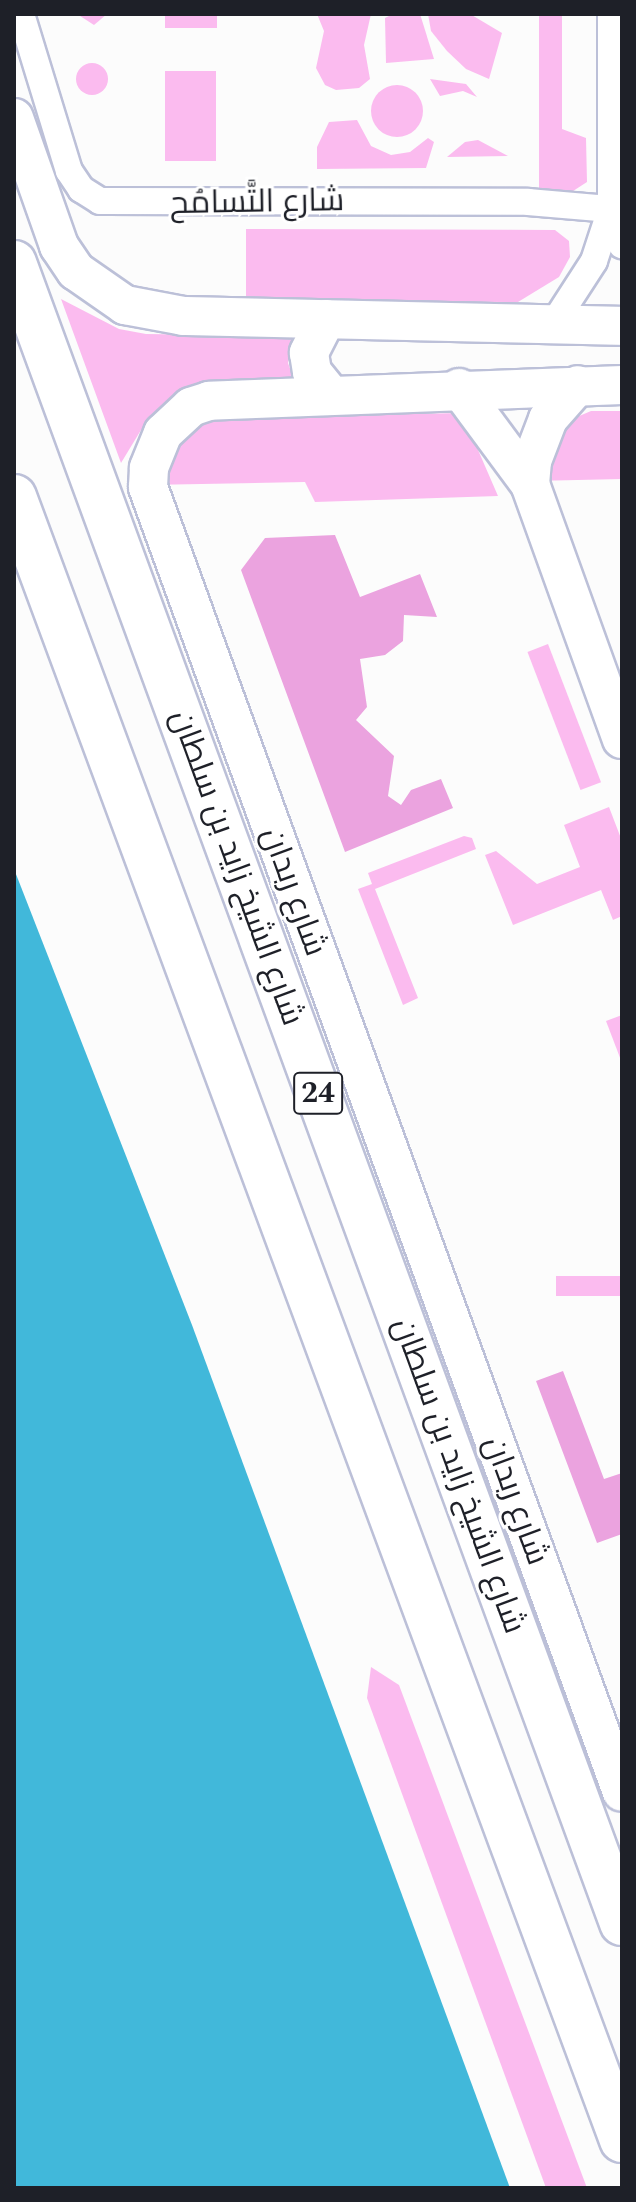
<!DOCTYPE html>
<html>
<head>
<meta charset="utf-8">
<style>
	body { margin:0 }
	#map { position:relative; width:636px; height:2202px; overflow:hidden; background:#fcfcfc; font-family:Spectral,Cairo,serif }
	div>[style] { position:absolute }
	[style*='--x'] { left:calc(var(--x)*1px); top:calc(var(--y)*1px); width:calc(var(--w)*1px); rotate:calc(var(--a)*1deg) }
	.green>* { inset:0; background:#fbbbef; transform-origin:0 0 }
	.round { border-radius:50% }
	.forest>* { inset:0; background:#eba3df }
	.water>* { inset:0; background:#41b8da }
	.roads { filter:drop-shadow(2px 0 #bcc0d8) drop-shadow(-2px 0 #bcc0d8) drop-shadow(0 2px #bcc0d8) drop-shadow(0 -2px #bcc0d8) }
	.street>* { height:26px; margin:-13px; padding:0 13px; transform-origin:13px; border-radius:13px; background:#fff }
	.secondary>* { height:38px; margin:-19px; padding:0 19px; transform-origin:19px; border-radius:19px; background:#fff }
	.highway>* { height:44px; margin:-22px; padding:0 22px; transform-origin:22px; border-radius:22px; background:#fff }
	span { translate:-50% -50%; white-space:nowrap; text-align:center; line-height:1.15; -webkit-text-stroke:6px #fff; paint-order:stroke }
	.shield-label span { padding:2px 6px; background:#fff; border:2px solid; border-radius:6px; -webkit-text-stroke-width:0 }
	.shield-label { font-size:30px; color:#1e2028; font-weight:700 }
	.street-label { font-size:32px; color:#1e2028 }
	.frame { position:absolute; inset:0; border:16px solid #1e2028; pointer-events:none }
</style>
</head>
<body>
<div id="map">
	<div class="green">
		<i style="clip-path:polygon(77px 14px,107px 14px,94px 25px)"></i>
		<i style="left:165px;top:14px;width:52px;height:14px"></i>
		<i style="clip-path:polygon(317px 14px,371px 14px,364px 45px,370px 79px,359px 88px,336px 90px,325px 85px,316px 68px,324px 31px)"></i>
		<i style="clip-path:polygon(393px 14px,420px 14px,434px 59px,386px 63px,385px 18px)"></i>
		<i style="clip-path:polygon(428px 14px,470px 14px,502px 33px,489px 79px,466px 69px,447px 51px,431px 31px)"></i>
		<i style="clip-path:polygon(539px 14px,562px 14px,562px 129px,586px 138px,587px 182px,570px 193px,539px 193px)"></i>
		<i class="round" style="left:76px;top:63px;width:32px;height:32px"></i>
		<i style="left:165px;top:71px;width:51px;height:90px"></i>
		<i style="clip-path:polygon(430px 79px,466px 84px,477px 97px,463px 91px,440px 96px)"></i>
		<i class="round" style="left:371px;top:85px;width:52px;height:52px"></i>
		<i style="clip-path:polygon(357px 120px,371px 146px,391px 155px,410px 152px,428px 138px,434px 142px,426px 168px,317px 169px,317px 147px,329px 122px)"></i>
		<i style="clip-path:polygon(478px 140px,508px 156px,447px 157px,465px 142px)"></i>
		<i style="clip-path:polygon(246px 229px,555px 230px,569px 241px,570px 257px,559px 277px,518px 302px,246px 301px)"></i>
		<i style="clip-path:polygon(61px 299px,119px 329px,146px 334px,294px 336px,288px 363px,296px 385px,162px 410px,141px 430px,121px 463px)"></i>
		<i style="clip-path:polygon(591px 411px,622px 411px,622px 479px,533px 481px,558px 425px)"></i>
		<i style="clip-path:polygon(462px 413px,498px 496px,315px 502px,305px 482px,147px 485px,156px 446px,202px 418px)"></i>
		<i style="left:548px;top:644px;width:148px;height:22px;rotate:69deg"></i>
		<i style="clip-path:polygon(609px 807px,622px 841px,622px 916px,613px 920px,601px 890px,513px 925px,485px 855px,496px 851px,537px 884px,580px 867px,564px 825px)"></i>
		<i style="clip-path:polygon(464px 836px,472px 838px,476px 849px,375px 889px,418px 998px,403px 1005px,358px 889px,372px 884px,368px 873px)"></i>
		<i style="clip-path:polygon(622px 1015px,622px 1063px,606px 1021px)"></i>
		<i style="left:622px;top:1276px;width:20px;height:66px;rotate:90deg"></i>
		<i style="clip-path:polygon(371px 1667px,399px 1685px,587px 2188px,546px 2188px,367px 1698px)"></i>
	</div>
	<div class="forest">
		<i style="clip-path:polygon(335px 535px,360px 597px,420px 574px,437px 617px,404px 615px,403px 641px,385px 655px,360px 659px,367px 707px,356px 720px,394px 756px,388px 796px,401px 805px,411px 790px,441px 779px,453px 808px,345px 852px,241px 570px,265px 538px)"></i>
		<i style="clip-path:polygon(563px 1371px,604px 1479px,622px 1473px,622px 1534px,597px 1543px,536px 1381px)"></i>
	</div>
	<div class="water">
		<i style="clip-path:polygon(14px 869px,192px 1325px,510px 2188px,14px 2188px)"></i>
	</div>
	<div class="roads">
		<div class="street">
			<i style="--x:21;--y:14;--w:164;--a:73"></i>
			<i style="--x:69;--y:171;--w:22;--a:56"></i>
			<i style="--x:81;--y:189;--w:22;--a:32"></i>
			<i style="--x:100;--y:201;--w:428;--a:0.1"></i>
			<i style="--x:528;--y:202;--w:94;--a:4.9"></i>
			<i style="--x:611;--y:14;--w:195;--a:90"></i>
			<i style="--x:611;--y:209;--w:38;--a:73"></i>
			<i style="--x:552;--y:326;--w:77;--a:-57.1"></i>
			<i style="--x:594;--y:261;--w:55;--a:-71.9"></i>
		</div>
		<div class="secondary">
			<i style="--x:14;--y:118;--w:136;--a:70.6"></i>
			<i style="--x:59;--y:246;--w:30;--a:56"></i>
			<i style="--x:76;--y:271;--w:60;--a:34.8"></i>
			<i style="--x:125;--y:305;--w:59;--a:10.7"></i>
			<i style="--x:183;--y:316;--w:439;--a:1.3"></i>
			<i style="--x:326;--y:319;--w:38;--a:117"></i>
			<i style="--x:309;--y:353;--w:19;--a:81"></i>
			<i style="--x:312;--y:372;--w:28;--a:51"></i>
			<i style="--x:622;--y:385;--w:413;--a:177.8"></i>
			<i style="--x:209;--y:401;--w:19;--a:162"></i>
			<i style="--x:191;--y:407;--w:38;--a:137"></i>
			<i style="--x:163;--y:433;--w:38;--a:112"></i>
			<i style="--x:149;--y:468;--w:19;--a:93"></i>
			<i style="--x:148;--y:487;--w:1388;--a:70.04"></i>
			<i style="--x:459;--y:388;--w:119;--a:53.5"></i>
			<i style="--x:530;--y:484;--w:271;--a:70.2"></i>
			<i style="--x:530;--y:484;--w:23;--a:-85"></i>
			<i style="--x:532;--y:461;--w:45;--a:-69.1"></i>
			<i style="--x:548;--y:419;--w:45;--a:-48.6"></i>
		</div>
		<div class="highway">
			<i style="--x:14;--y:263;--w:1768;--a:69.88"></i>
			<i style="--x:14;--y:497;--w:1752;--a:69.69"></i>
		</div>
	</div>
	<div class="shield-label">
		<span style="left:318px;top:1093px">24</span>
	</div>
	<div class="street-label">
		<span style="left:257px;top:203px;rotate:-1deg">شارع التَّسامُح</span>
		<span style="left:236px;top:868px;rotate:70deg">شارع الشيخ زايد بن سلطان</span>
		<span style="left:293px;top:892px;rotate:70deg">شارع ربدان</span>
		<span style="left:458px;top:1476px;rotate:70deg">شارع الشيخ زايد بن سلطان</span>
		<span style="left:515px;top:1501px;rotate:70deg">شارع ربدان</span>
	</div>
	<div class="frame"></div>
</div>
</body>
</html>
